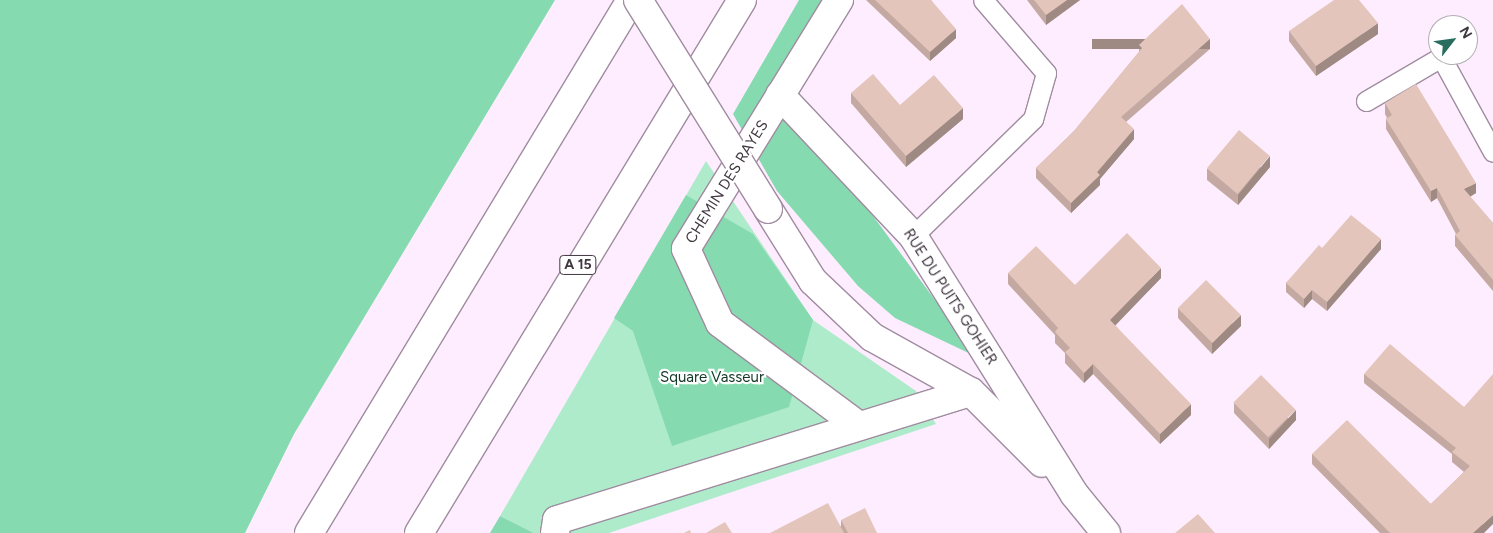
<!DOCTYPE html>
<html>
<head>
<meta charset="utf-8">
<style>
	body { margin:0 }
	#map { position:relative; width:1493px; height:533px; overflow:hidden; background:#feedfe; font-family:Figtree,sans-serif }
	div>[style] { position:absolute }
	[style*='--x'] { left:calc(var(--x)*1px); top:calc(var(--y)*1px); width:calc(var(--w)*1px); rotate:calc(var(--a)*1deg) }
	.green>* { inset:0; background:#aeebcb }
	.forest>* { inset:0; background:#85dab0 }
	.roads { filter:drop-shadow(1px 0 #a08ca0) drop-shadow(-1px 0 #a08ca0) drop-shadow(0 1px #a08ca0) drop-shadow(0 -1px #a08ca0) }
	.service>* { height:19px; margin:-9.5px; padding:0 9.5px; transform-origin:9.5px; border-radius:9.5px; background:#fff }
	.minor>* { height:28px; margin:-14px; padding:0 14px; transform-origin:14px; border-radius:14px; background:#fff }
	.motorway>* { height:28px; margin:-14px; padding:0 14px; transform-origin:14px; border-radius:14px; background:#fff }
	.bridges { filter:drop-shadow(1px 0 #a08ca0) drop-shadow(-1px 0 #a08ca0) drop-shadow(0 1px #a08ca0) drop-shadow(0 -1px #a08ca0) }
	.minor-bridge>* { height:28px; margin:-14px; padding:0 14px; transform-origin:14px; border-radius:14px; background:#fff }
	.wall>* { inset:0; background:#c3a9a1 }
	.shaded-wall>* { inset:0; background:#9f8a83; transform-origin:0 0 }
	.building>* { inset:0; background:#e3c5bb; transform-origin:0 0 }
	span { translate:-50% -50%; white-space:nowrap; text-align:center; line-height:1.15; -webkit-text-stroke:4.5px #fff; paint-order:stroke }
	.shield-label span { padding:1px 4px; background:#fff; border:1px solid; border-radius:4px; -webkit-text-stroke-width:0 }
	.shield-label { font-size:14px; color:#413841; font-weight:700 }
	.street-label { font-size:15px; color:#413841 }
	.park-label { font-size:15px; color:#113726 }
	.north { position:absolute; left:1428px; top:15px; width:50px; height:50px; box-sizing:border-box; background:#fff; border:1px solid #b3afb3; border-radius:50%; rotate:60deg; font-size:14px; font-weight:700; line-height:20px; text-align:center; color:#413841 }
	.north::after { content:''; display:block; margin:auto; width:18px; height:22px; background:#296d5f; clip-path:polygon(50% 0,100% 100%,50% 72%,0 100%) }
</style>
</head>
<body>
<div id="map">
	<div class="green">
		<i style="clip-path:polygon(706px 161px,813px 320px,916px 391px,936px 424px,609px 533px,534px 533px,500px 516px)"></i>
	</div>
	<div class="forest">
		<i style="clip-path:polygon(0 0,555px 0,294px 434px,245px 533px,0 533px)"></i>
		<i style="clip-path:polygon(799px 0,847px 0,792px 106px,977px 357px,895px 318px,858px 286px,777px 191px,733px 114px)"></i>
		<i style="clip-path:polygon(686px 195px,753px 234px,813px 320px,789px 407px,672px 446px,633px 331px,614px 318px)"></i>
		<i style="clip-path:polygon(500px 516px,534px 533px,490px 533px)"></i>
	</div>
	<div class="roads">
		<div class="service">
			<i style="--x:1366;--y:101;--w:87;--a:-30.4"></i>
			<i style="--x:1441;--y:57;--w:108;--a:61.3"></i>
			<i style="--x:913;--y:236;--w:168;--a:-44.3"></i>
			<i style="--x:1033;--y:119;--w:48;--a:-74.2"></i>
			<i style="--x:1046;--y:73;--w:96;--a:-130.8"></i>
		</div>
		<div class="minor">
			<i style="--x:839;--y:0;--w:292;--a:121.6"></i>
			<i style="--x:686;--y:249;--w:81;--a:65.3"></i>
			<i style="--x:720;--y:323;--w:173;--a:36.5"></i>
			<i style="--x:780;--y:95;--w:194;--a:46.7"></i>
			<i style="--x:913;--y:236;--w:305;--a:58"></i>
			<i style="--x:1075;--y:495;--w:49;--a:50.8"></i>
			<i style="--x:768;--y:209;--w:85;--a:58"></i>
			<i style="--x:813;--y:281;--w:81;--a:43.5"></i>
			<i style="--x:872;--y:337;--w:113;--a:29.1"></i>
			<i style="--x:971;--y:392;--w:100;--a:45"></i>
			<i style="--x:555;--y:533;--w:13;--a:-81"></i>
			<i style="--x:557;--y:520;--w:433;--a:-17.2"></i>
		</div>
		<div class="motorway">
			<i style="--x:309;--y:533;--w:623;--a:-58.86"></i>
			<i style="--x:419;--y:533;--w:623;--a:-58.78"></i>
		</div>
	</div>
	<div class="bridges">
		<div class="minor-bridge">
			<i style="--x:638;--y:0;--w:246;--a:58.1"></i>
		</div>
	</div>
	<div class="wall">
		<i style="clip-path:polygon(866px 0,931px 0,956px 38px,930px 61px)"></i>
		<i style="clip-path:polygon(1027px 0,1080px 0,1046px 25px)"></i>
		<i style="clip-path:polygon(1289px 31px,1378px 34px,1316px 76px,1289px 41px)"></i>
		<i style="clip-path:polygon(1139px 45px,1210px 49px,1126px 122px,1134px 139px,1100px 179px,1100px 185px,1071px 213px,1036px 178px,1036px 168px,1074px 131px,1139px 52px)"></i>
		<i style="clip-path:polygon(851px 93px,900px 105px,963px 119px,906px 167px,851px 103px)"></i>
		<i style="clip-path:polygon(1385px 103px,1476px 193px,1470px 197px,1493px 223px,1493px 291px,1455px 246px,1455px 235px,1456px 234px,1437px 198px,1431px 202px,1386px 129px,1386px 119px,1387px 118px,1385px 114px)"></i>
		<i style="clip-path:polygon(1270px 167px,1238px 205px,1207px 180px,1207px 169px)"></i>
		<i style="clip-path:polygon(1322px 248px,1381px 249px,1327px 311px,1312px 299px,1304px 308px,1286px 292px,1286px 283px)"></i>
		<i style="clip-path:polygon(1008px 273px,1075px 285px,1161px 278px,1115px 325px,1191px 415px,1160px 444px,1093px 374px,1084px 383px,1065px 363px,1065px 353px,1055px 343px,1055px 335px,1008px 284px)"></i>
		<i style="clip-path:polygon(1178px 308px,1241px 326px,1212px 354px,1178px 318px)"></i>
		<i style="clip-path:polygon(1364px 374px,1464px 407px,1484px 533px,1380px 533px,1312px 464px,1312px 454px,1431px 504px,1464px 472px,1452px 462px,1452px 454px,1364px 383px)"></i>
		<i style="clip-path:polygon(1234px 403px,1296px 420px,1269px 449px,1234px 413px)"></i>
		<i style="clip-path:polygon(841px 520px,877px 533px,770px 533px,841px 526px)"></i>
	</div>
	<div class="shaded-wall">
		<i style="clip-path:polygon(1067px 0,1080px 0,1046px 25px,1046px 15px)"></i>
		<i style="clip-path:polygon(1378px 23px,1378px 34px,1316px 76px,1316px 66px)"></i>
		<i style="clip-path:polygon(956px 29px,956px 38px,930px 61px,930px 52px)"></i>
		<i style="left:1210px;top:39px;width:10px;height:118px;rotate:90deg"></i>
		<i style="clip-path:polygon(963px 108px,963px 119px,906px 167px,906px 156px)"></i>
		<i style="clip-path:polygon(1134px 129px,1134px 139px,1100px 179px,1100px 185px,1071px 213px,1071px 203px)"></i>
		<i style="clip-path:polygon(1270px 156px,1270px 167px,1238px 205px,1238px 195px)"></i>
		<i style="clip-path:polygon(1476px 183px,1476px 193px,1464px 200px,1464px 189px)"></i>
		<i style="clip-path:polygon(1437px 188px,1437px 198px,1431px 202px,1431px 191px)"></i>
		<i style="clip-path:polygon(1381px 239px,1381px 249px,1327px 311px,1327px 302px)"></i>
		<i style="clip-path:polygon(1161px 268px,1161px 278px,1110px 331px,1110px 320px)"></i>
		<i style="clip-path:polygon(1312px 290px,1312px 299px,1304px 308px,1304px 299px)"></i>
		<i style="clip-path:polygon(1241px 315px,1241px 326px,1212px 354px,1212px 343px)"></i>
		<i style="clip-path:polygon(1093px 364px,1093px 374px,1084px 383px,1084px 373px)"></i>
		<i style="clip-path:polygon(1191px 404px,1191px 415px,1160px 444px,1160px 434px)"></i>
		<i style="clip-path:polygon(1296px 410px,1296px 420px,1269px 449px,1269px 439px)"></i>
		<i style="clip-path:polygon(1493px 515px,1493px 524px,1484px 533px,1473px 533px)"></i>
	</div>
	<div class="building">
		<i style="clip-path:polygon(875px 0,931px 0,956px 29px,930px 52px)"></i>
		<i style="clip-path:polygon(1034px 0,1067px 0,1046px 15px)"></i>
		<i style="clip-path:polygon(1334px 0,1359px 0,1378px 23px,1316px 66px,1289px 31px)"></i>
		<i style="clip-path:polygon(1182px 4px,1210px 39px,1121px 117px,1134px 129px,1097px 172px,1100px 175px,1071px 203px,1036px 168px,1074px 131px,1142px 48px,1139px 45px)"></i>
		<i style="clip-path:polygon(873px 74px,900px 105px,934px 75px,963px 108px,906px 156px,851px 93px)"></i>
		<i style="clip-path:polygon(1416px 84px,1476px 183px,1464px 189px,1493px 223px,1493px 280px,1455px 235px,1460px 231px,1437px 188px,1431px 191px,1386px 119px,1392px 115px,1385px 103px)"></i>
		<i style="left:1239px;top:130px;width:40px;height:50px;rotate:40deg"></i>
		<i style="clip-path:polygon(1351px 215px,1381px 239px,1327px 302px,1312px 290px,1304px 299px,1286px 283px,1319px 245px,1322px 248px)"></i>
		<i style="clip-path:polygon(1127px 233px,1161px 268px,1110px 320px,1191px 404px,1160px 434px,1093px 364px,1084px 373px,1065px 352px,1070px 348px,1055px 332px,1058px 328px,1008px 273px,1036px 246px,1075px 285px)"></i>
		<i style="left:1206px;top:280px;width:49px;height:40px;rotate:45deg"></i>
		<i style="clip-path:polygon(1390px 344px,1464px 407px,1493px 374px,1493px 515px,1473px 533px,1390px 533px,1312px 454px,1347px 420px,1431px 504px,1470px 466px,1452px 452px,1456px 448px,1364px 374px)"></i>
		<i style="left:1261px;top:375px;width:49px;height:39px;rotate:45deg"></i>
		<i style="clip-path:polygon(828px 503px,844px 533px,770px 533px)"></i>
		<i style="clip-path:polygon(865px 508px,877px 533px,848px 533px,841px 520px)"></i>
		<i style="clip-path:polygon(1198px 514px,1215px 533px,1175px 533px)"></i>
		<i style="clip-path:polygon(725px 522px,732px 533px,706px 533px)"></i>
		<i style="clip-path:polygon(690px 530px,691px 533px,684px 533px)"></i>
	</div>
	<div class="shield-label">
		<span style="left:578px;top:265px">A 15</span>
	</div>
	<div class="street-label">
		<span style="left:727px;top:182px;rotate:-58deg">CHEMIN DES RAYES</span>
		<span style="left:950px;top:297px;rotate:57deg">RUE DU PUITS GOHIER</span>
	</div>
	<div class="park-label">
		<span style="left:712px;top:378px">Square Vasseur</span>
	</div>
	<div class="north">N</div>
</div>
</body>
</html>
